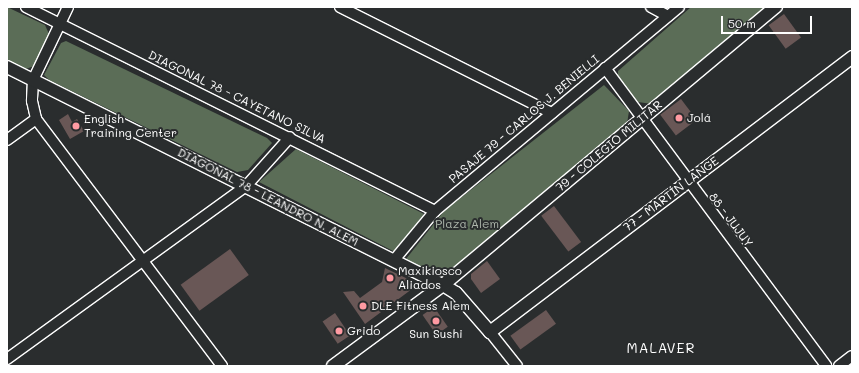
<!DOCTYPE html>
<html>
<head>
<meta charset="utf-8">
<style>
	body { margin:0 }
	#map { position:relative; width:859px; height:373px; overflow:hidden; background:#2a2d2e; font-family:Mali,sans-serif }
	div>[style] { position:absolute }
	[style*='--x'] { left:calc(var(--x)*1px); top:calc(var(--y)*1px); width:calc(var(--w)*1px); rotate:calc(var(--a)*1deg) }
	.green>* { inset:0; background:#5b6d57 }
	.building>* { inset:0; background:#695756; transform-origin:0 0 }
	.roads { filter:drop-shadow(1px 0 #fff) drop-shadow(-1px 0 #fff) drop-shadow(0 1px #fff) drop-shadow(0 -1px #fff) }
	.minor>* { height:10px; margin:-5px; padding:0 5px; transform-origin:5px; border-radius:5px; background:#2a2d2e }
	.tertiary>* { height:12px; margin:-6px; padding:0 6px; transform-origin:6px; border-radius:6px; background:#2a2d2e }
	.dots>* { width:11px; height:11px; translate:-50% -50%; box-sizing:border-box; border:2px solid #2a2d2e; border-radius:50% }
	span { translate:-50% -50%; white-space:nowrap; text-align:center; line-height:1.15; -webkit-text-stroke:4px #2a2d2e; paint-order:stroke }
	.street-label { font-size:12px; color:#fff }
	.poi-label { font-size:12px; color:#fff }
	.left { translate:0 -50%; text-align:left }
	.park-label { font-size:12px; color:#adb6ab }
	.quarter-label { font-size:14px; color:#fff; letter-spacing:1px }
	.frame { position:absolute; inset:0; border:8px solid #fff; pointer-events:none }
	.scale { position:absolute; left:721px; top:16px; width:91px; height:18px; box-sizing:border-box; border:2px solid #fff; border-top:0; padding-left:5px; font-size:12px; line-height:14px; white-space:nowrap; color:#fff; -webkit-text-stroke:3px #2a2d2e; paint-order:stroke }
</style>
</head>
<body>
<div id="map">
	<div class="green">
		<i style="clip-path:polygon(7px 7px,45px 25px,49px 34px,34px 66px,26px 69px,7px 60px)"></i>
		<i style="clip-path:polygon(691px 7px,768px 7px,652px 104px,638px 102px,618px 77px,618px 71px)"></i>
		<i style="clip-path:polygon(66px 41px,267px 138px,272px 143px,248px 170px,237px 172px,49px 80px,44px 75px,61px 43px)"></i>
		<i style="clip-path:polygon(604px 85px,629px 111px,627px 124px,446px 274px,438px 276px,406px 259px,444px 211px)"></i>
		<i style="clip-path:polygon(296px 149px,424px 214px,395px 252px,259px 182px)"></i>
	</div>
	<div class="building">
		<i style="left:784px;top:14px;width:29px;height:19px;rotate:54deg"></i>
		<i style="left:681px;top:99px;width:26px;height:26px;rotate:53deg"></i>
		<i style="clip-path:polygon(68px 114px,72px 122px,77px 119px,84px 131px,70px 139px,59px 120px)"></i>
		<i style="left:554px;top:206px;width:45px;height:16px;rotate:53deg"></i>
		<i style="left:230px;top:249px;width:32px;height:61px;rotate:54deg"></i>
		<i style="clip-path:polygon(487px 261px,500px 279px,481px 293px,471px 279px,471px 274px)"></i>
		<i style="clip-path:polygon(385px 268px,412px 281px,412px 289px,365px 324px,343px 292px,354px 291px,360px 298px,382px 282px)"></i>
		<i style="left:434px;top:307px;width:24px;height:14px;rotate:55deg"></i>
		<i style="left:546px;top:310px;width:17px;height:44px;rotate:54deg"></i>
		<i style="left:335px;top:313px;width:27px;height:15px;rotate:56deg"></i>
	</div>
	<div class="roads">
		<div class="minor">
			<i style="--x:26;--y:7;--w:457;--a:26.5"></i>
			<i style="--x:68;--y:7;--w:81;--a:115.6"></i>
			<i style="--x:33;--y:80;--w:21;--a:93"></i>
			<i style="--x:32;--y:101;--w:18;--a:77"></i>
			<i style="--x:36;--y:119;--w:309;--a:53"></i>
			<i style="--x:340;--y:7;--w:237;--a:26.6"></i>
			<i style="--x:651;--y:7;--w:19;--a:28"></i>
			<i style="--x:605;--y:68;--w:371;--a:53.4"></i>
			<i style="--x:7;--y:140;--w:36;--a:-36"></i>
			<i style="--x:394;--y:260;--w:64;--a:-50.1"></i>
			<i style="--x:435;--y:211;--w:318;--a:-39.9"></i>
			<i style="--x:490;--y:332;--w:43;--a:51.5"></i>
			<i style="--x:7;--y:359;--w:296;--a:-35.9"></i>
			<i style="--x:247;--y:185;--w:64;--a:-48.1"></i>
			<i style="--x:839;--y:366;--w:16;--a:-38"></i>
		</div>
		<div class="tertiary">
			<i style="--x:7;--y:67;--w:487;--a:26.6"></i>
			<i style="--x:443;--y:285;--w:15;--a:32"></i>
			<i style="--x:456;--y:293;--w:52;--a:48.9"></i>
			<i style="--x:490;--y:332;--w:455;--a:-37.2"></i>
			<i style="--x:333;--y:366;--w:137;--a:-36.4"></i>
			<i style="--x:443;--y:285;--w:434;--a:-39.9"></i>
		</div>
	</div>
	<div class="dots">
		<i style="left:679px;top:118px;background:#ff9aa2"></i>
		<i style="left:76px;top:126px;background:#ff9aa2"></i>
		<i style="left:390px;top:278px;background:#ff9aa2"></i>
		<i style="left:363px;top:306px;background:#ff9aa2"></i>
		<i style="left:436px;top:321px;background:#ff9aa2"></i>
		<i style="left:339px;top:331px;background:#ff9aa2"></i>
	</div>
	<div class="street-label">
		<span style="left:237px;top:97px;rotate:26deg">DIAGONAL 78 - CAYETANO SILVA</span>
		<span style="left:524px;top:119px;rotate:-40deg">PASAJE 79 - CARLOS J. BENIELLI</span>
		<span style="left:609px;top:146px;rotate:-40deg">79 - COLEGIO MILITAR</span>
		<span style="left:671px;top:194px;rotate:-37deg">77 - MARTÍN LANGE</span>
		<span style="left:268px;top:197px;rotate:27deg">DIAGONAL 78 - LEANDRO N. ALEM</span>
		<span style="left:731px;top:220px;rotate:53deg">88 - JUJUY</span>
	</div>
	<div class="poi-label">
		<span class="left" style="left:687px;top:118px">Jolá</span>
		<span class="left" style="left:84px;top:126px">English<br>Training Center</span>
		<span class="left" style="left:398px;top:278px">Maxikiosco<br>Aliados</span>
		<span class="left" style="left:371px;top:306px">DLE Fitness Alem</span>
		<span class="left" style="left:347px;top:331px">Grido</span>
		<span style="left:436px;top:334px">Sun Sushi</span>
	</div>
	<div class="park-label">
		<span style="left:467px;top:224px">Plaza Alem</span>
	</div>
	<div class="quarter-label">
		<span style="left:661px;top:348px">MALAVER</span>
	</div>
	<div class="frame"></div>
	<div class="scale">50 m</div>
</div>
</body>
</html>
